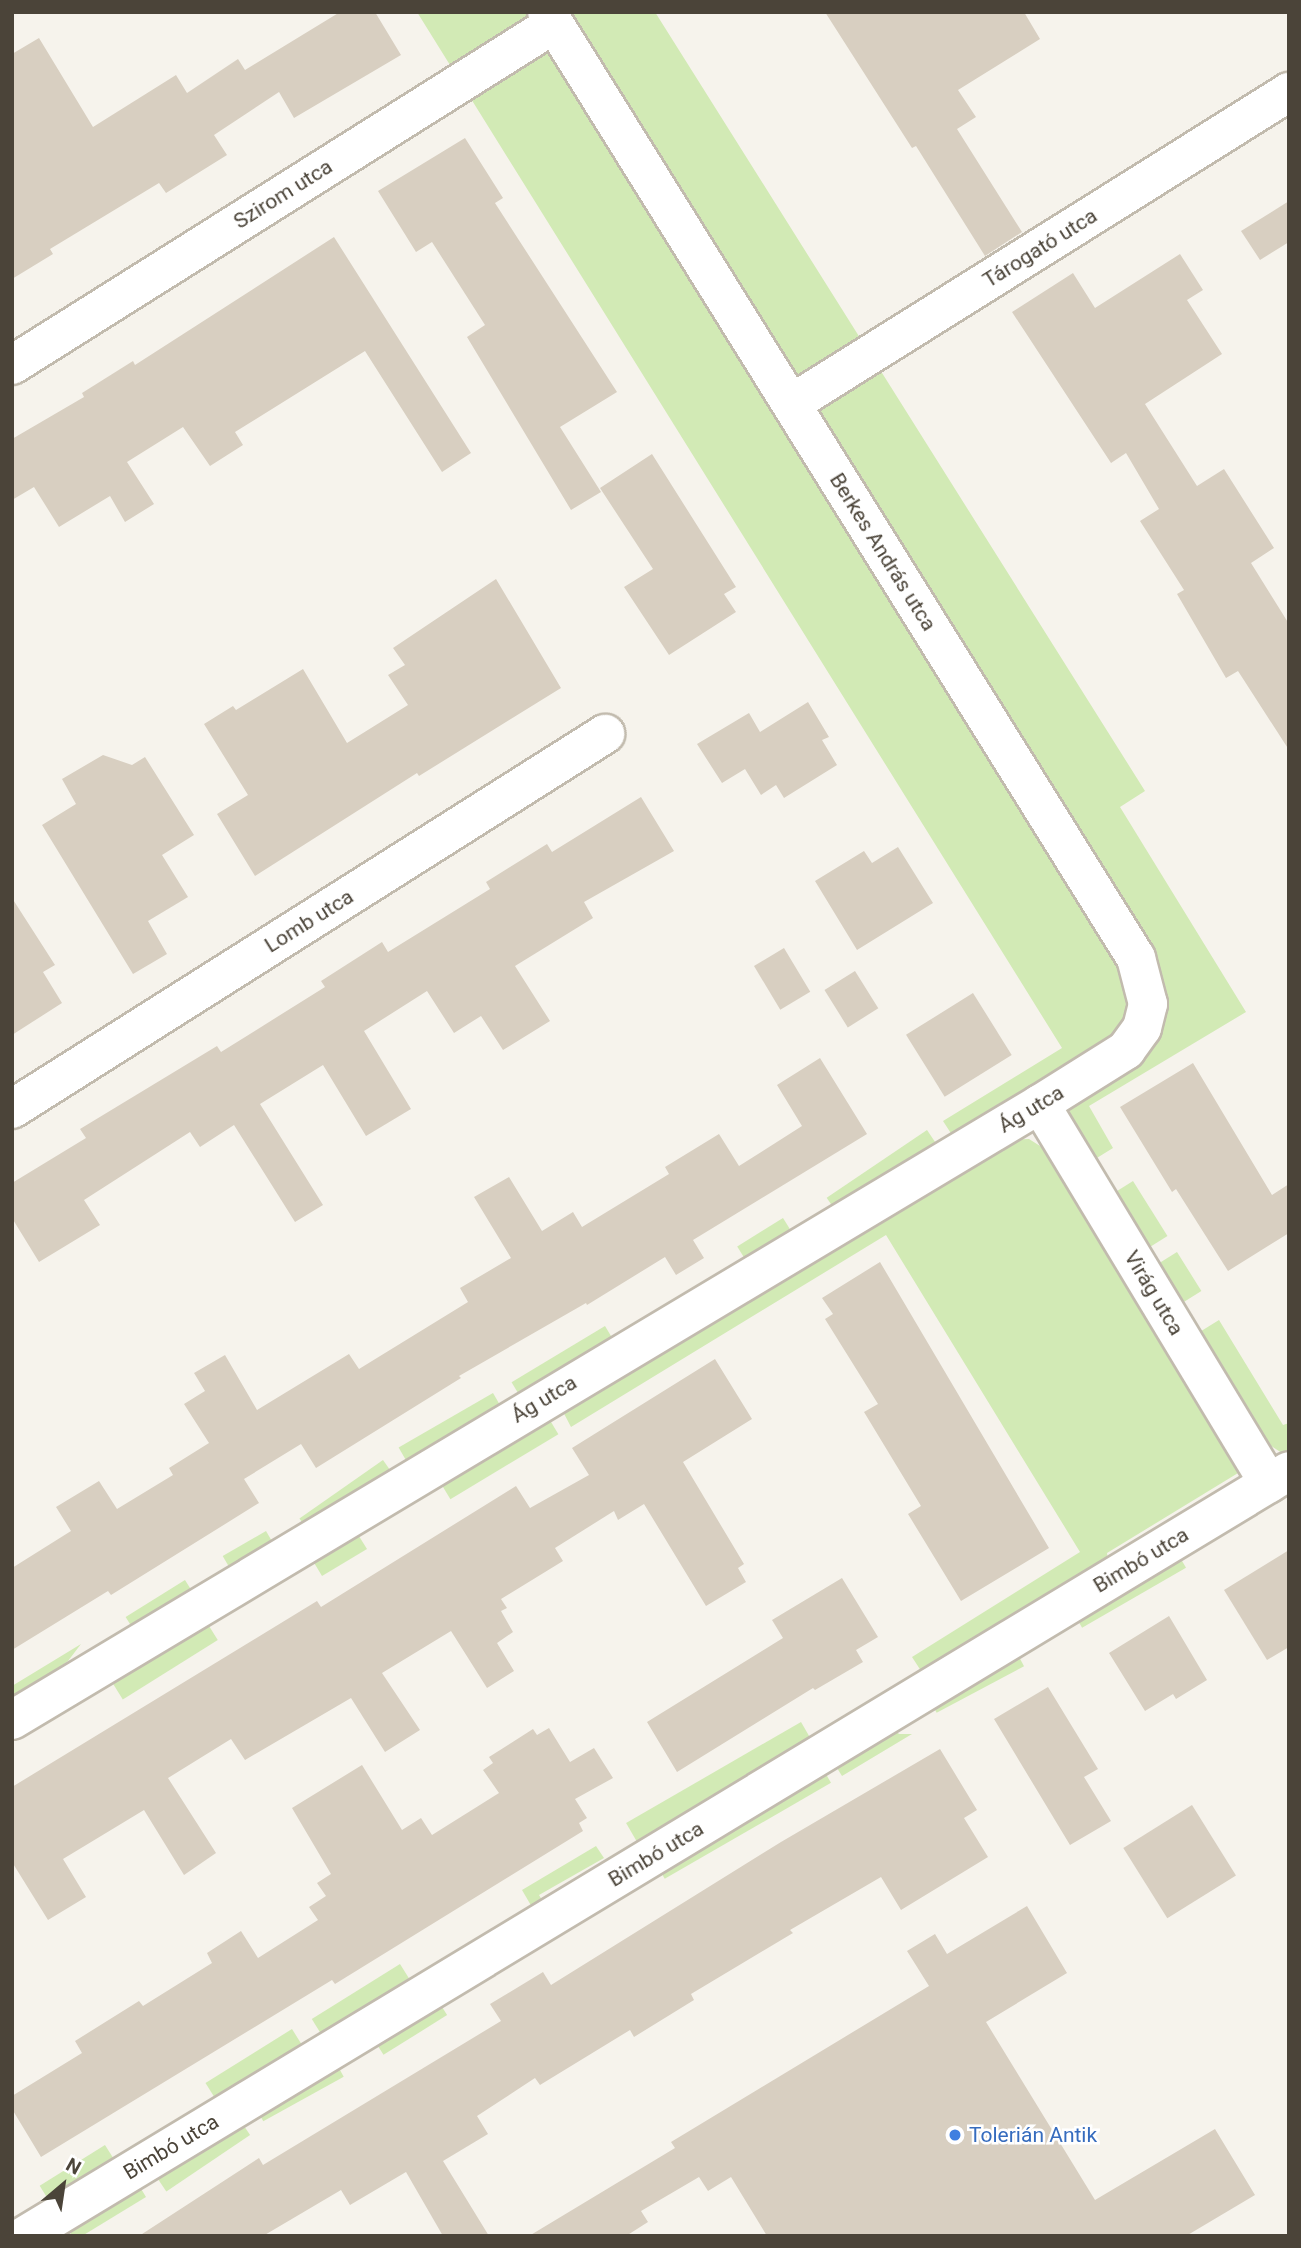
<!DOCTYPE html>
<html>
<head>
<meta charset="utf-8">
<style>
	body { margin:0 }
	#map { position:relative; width:1301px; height:2248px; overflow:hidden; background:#f6f3ec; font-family:Roboto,sans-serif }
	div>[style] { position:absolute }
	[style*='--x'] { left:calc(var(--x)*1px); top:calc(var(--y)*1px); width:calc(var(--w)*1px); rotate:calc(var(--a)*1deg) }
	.green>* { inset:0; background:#d2eab5; transform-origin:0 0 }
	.building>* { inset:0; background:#d8cfc1; transform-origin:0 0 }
	.roads { filter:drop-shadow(2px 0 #c2bbae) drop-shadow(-2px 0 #c2bbae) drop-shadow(0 2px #c2bbae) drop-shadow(0 -2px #c2bbae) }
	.minor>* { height:38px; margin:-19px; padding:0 19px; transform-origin:19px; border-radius:19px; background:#fff }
	.dots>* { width:19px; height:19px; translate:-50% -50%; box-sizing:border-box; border:4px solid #fff; border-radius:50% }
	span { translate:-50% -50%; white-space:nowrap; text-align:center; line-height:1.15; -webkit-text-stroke:5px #fff; paint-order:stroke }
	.street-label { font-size:21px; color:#4b4439 }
	.shop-label { font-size:21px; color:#366cbe }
	.left { translate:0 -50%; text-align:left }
	.frame { position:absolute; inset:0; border:14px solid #4b4439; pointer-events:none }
	.north { position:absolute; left:28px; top:2150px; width:70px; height:70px; -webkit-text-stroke:5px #fff; paint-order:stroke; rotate:29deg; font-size:19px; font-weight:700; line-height:28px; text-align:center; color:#4b4439 }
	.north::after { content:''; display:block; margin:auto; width:24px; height:32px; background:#4b4439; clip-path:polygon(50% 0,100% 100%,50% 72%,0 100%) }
</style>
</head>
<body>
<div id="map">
	<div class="green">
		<i style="clip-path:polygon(417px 12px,655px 12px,1145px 791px,1120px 807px,1246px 1012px,1089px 1106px,1113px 1148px,1092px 1161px,1069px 1125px,1069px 1113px,1073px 1103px,1072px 1062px,967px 1126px,954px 1138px,943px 1121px,1062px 1048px)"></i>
		<i style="left:927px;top:1130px;width:22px;height:121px;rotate:56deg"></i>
		<i style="clip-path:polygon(1029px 1139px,1048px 1151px,1243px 1470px,1107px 1553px,1108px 1561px,925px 1677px,912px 1657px,1080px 1552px,886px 1235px,571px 1427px,559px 1404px,1007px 1140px)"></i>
		<i style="left:1133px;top:1181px;width:65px;height:23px;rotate:58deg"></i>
		<i style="left:783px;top:1218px;width:22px;height:54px;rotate:58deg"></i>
		<i style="left:1177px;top:1252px;width:46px;height:25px;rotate:58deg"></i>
		<i style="clip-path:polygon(1219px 1320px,1283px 1425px,1289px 1423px,1289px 1452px,1282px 1453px,1265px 1442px,1198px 1333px)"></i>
		<i style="left:605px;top:1326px;width:21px;height:109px;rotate:59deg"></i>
		<i style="left:493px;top:1393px;width:22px;height:109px;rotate:60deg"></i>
		<i style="left:545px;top:1412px;width:26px;height:126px;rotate:59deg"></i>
		<i style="left:383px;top:1460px;width:19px;height:102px;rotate:55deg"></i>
		<i style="left:266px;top:1531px;width:16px;height:50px;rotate:60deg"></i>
		<i style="clip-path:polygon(357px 1533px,367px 1549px,322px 1576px,310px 1556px)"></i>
		<i style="left:1178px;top:1554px;width:16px;height:120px;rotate:60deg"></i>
		<i style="left:185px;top:1580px;width:19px;height:70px;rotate:58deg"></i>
		<i style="left:204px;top:1618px;width:26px;height:112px;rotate:58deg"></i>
		<i style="clip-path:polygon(81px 1644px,68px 1661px,46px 1677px,37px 1694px,12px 1709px,12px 1686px)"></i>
		<i style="left:1017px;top:1653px;width:15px;height:99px;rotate:62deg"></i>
		<i style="left:801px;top:1722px;width:24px;height:202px;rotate:60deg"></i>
		<i style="clip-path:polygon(892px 1727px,899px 1734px,912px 1734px,842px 1776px,837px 1768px,874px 1746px,880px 1735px)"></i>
		<i style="left:823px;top:1769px;width:16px;height:192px;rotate:60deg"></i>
		<i style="clip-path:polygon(596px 1846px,604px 1858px,539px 1895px,547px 1908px,536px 1914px,522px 1890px)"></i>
		<i style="left:400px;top:1964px;width:25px;height:104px;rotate:58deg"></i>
		<i style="left:437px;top:1999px;width:19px;height:75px;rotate:58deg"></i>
		<i style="left:292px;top:2029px;width:25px;height:102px;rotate:58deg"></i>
		<i style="left:335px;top:2061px;width:18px;height:92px;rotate:61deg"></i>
		<i style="left:240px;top:2120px;width:18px;height:101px;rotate:56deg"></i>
		<i style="left:105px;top:2145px;width:19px;height:77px;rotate:58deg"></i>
		<i style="clip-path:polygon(137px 2182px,146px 2197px,82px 2236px,72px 2236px,66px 2225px)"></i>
	</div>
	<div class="building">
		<i style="clip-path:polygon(340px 12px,375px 12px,401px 55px,294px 118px,279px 92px,214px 135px,227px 155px,166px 193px,159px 183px,50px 249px,53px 254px,12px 279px,12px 54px,39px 38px,93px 127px,176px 75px,187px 93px,238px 59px,245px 70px)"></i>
		<i style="clip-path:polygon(825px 12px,1024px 12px,1040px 39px,958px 90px,976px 117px,957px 129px,1022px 232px,985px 256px,916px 146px,912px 148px)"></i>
		<i style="clip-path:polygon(465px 138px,503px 198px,495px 203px,617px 392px,560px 427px,601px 492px,571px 510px,467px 337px,485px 325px,432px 242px,416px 252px,378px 191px)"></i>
		<i style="clip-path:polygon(1289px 201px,1289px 242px,1260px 260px,1241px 231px)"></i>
		<i style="clip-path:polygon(334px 237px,471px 453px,442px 472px,365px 351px,235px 432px,243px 445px,210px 466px,183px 427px,127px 462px,154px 504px,125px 522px,110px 496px,59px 527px,34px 487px,12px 500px,12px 439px,84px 397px,82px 393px,133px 361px,135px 365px)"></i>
		<i style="clip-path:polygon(1180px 254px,1203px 290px,1187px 300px,1222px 354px,1145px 404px,1197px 486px,1224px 469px,1274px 548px,1251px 563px,1289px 624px,1289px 750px,1238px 671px,1226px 678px,1177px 594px,1184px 590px,1140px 521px,1159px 509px,1126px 453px,1111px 463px,1012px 312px,1073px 273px,1095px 308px)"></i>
		<i style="clip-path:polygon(652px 454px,736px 587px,724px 594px,736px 612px,669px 655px,624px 587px,653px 569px,600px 488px)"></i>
		<i style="clip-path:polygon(496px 579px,561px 688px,419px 776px,417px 773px,255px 876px,217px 814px,248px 795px,204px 724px,233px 706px,236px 710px,303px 669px,347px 743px,408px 705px,388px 675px,405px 665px,393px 648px)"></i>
		<i style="clip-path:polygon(808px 702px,829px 737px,822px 740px,837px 765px,784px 798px,776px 785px,761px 795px,745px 769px,722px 783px,697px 744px,749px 713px,760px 732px)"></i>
		<i style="clip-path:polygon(103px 755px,132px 765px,145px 757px,194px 835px,162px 855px,188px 897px,148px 921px,167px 954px,133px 974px,42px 825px,76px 804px,62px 779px)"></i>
		<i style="clip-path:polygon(641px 797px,674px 851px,584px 902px,593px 918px,515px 966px,550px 1021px,503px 1050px,481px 1016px,454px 1033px,427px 991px,364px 1031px,411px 1109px,366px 1136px,323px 1065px,260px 1104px,323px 1205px,295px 1222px,234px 1125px,200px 1147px,190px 1132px,84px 1200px,100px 1225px,39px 1262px,12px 1218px,12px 1183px,86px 1138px,80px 1129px,217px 1046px,221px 1052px,325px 987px,321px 981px,382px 942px,388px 952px,490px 889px,486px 882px,547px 844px,552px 852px)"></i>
		<i style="clip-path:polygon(898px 847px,933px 903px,857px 950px,815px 881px,864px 851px,872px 863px)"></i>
		<i style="clip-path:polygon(12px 898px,55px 965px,43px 972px,62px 1003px,12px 1035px)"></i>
		<i style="left:784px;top:948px;width:51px;height:35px;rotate:59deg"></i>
		<i style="left:855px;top:971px;width:44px;height:36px;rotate:58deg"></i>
		<i style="left:973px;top:993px;width:73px;height:79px;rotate:58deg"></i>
		<i style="clip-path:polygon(820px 1058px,867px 1134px,693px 1240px,704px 1258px,676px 1275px,665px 1257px,587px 1305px,586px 1303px,459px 1376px,461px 1378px,316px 1468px,301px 1444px,244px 1479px,259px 1503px,111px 1595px,108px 1591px,12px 1650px,12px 1568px,71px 1531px,56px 1507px,99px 1481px,117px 1509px,173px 1475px,169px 1468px,209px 1443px,184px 1404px,205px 1391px,194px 1373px,225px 1355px,257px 1410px,349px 1354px,359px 1369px,468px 1302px,460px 1288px,511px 1258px,474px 1197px,509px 1177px,542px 1231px,573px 1212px,582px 1227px,669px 1174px,665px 1167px,719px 1134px,739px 1166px,802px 1126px,777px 1085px)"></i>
		<i style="clip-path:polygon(1193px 1063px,1272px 1195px,1289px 1184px,1289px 1233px,1228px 1271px,1176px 1189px,1172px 1192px,1120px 1107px)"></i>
		<i style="clip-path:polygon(880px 1262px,1049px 1548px,961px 1601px,908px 1514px,921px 1506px,864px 1412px,878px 1404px,825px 1319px,833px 1314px,822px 1298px)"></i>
		<i style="clip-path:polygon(715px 1359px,752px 1419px,683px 1462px,744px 1564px,738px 1568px,746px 1582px,706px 1606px,644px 1504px,618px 1520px,614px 1511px,555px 1548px,563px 1561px,501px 1599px,507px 1608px,501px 1611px,513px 1632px,497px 1643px,514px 1671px,487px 1688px,451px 1631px,382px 1673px,420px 1730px,385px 1752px,351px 1698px,245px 1760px,231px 1739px,168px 1778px,216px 1853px,184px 1875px,144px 1810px,63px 1859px,86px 1897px,48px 1920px,12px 1862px,12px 1787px,317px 1601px,321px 1607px,516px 1486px,530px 1508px,589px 1475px,572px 1448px)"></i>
		<i style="clip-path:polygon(1289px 1550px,1289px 1647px,1267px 1660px,1224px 1590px)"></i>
		<i style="clip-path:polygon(842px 1578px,878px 1637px,856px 1650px,863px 1662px,815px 1690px,813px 1688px,677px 1772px,647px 1722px,783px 1638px,772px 1620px)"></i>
		<i style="clip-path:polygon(1169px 1616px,1207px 1680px,1176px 1699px,1173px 1694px,1145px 1711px,1109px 1653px)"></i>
		<i style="clip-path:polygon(1048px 1687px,1098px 1769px,1084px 1777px,1111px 1821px,1070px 1845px,994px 1719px)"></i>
		<i style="clip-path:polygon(549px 1728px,570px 1762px,594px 1748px,613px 1778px,575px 1799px,587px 1818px,579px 1823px,583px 1831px,335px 1984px,332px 1980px,41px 2157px,12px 2109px,12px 2096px,82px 2053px,75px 2041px,139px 2001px,143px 2006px,212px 1963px,207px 1953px,241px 1931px,258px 1958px,318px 1920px,309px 1907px,326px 1896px,317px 1883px,331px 1874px,292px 1808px,362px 1765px,402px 1830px,421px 1818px,432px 1835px,499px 1793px,483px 1770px,493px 1763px,489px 1757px,533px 1729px,537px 1735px)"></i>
		<i style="clip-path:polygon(940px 1749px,977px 1810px,964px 1818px,988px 1857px,901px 1910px,881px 1877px,790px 1930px,793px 1933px,691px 1994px,694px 2000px,634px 2037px,630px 2030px,540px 2085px,535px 2078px,477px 2116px,488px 2134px,443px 2161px,489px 2236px,443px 2236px,406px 2172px,350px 2205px,341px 2190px,263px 2236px,139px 2236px,259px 2158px,263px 2165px,501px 2021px,490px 2004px,543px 1972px,551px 1985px,781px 1842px)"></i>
		<i style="left:1192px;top:1805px;width:83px;height:81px;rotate:58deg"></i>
		<i style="clip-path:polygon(1027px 1906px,1067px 1973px,986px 2022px,1095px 2200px,1215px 2129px,1255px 2195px,1186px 2236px,767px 2236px,731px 2177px,708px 2191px,699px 2177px,641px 2211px,648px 2222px,626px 2236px,529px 2236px,675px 2148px,671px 2142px,929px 1986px,907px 1951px,935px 1934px,947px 1954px)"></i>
	</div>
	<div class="roads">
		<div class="minor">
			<i style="--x:12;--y:365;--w:640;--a:-32.18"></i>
			<i style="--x:791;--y:404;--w:588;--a:-32.07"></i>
			<i style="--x:1040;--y:1104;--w:443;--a:58.9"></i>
			<i style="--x:12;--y:1109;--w:702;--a:-32.31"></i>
			<i style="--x:12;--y:1720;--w:1198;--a:-30.93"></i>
			<i style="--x:1040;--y:1104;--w:102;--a:-32.1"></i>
			<i style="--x:1126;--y:1050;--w:27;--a:-54"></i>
			<i style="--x:1142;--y:1028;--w:25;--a:-76"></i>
			<i style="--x:1148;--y:1004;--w:48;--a:-104.6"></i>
			<i style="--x:1136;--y:958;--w:1114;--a:-121.91"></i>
			<i style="--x:24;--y:2236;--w:1478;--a:-31.16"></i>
		</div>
	</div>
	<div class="dots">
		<i style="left:955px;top:2135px;background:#3f7fe0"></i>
	</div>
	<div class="street-label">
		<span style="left:283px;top:194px;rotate:-32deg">Szirom utca</span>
		<span style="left:1040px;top:248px;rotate:-32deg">Tárogató utca</span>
		<span style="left:883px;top:552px;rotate:58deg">Berkes András utca</span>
		<span style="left:309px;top:921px;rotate:-32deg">Lomb utca</span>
		<span style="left:1031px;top:1109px;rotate:-31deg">Ág utca</span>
		<span style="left:1154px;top:1293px;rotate:59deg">Virág utca</span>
		<span style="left:544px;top:1399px;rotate:-31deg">Ág utca</span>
		<span style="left:1141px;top:1560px;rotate:-31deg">Bimbó utca</span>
		<span style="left:656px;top:1854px;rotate:-31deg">Bimbó utca</span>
		<span style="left:171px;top:2147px;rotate:-31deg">Bimbó utca</span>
	</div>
	<div class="shop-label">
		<span class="left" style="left:969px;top:2135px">Tolerián Antik</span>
	</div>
	<div class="frame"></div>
	<div class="north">N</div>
</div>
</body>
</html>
